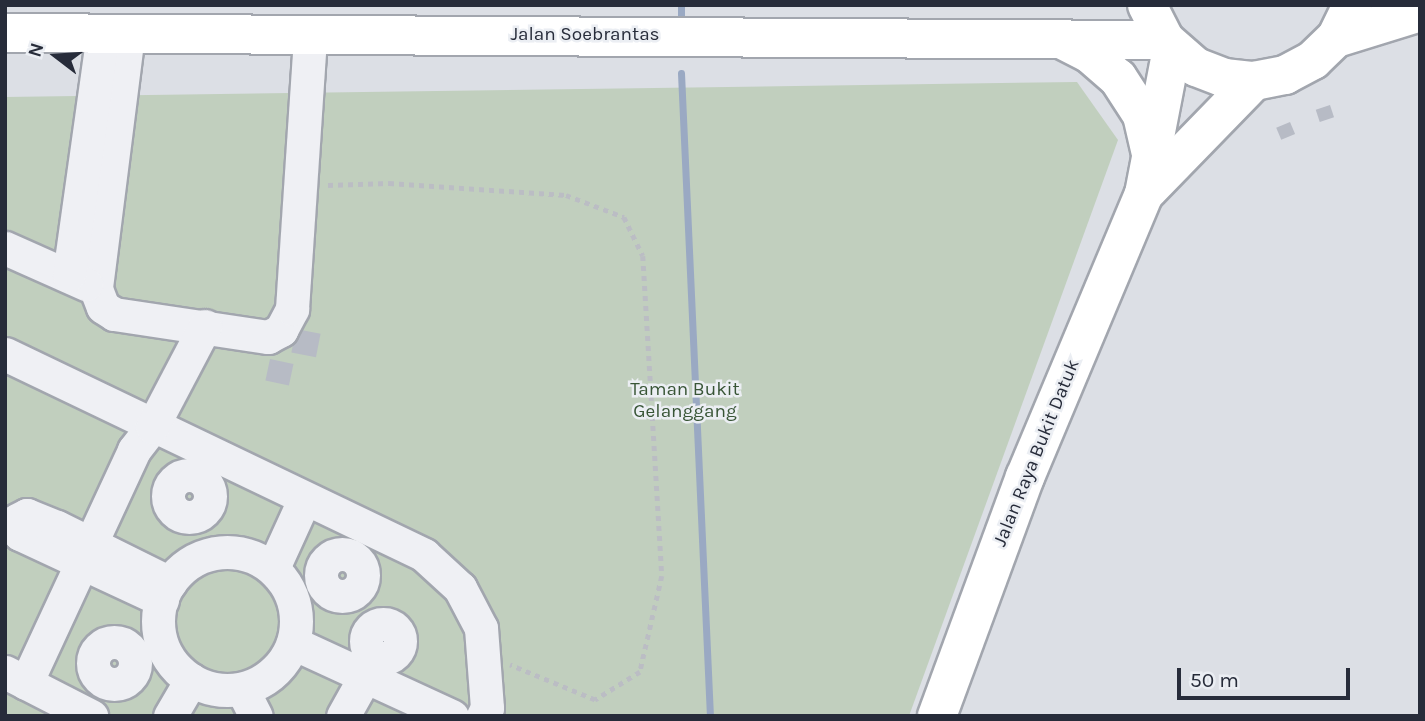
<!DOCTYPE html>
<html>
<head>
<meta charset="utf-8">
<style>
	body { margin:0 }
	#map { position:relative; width:1425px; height:721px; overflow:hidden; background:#dcdfe5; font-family:Karla,sans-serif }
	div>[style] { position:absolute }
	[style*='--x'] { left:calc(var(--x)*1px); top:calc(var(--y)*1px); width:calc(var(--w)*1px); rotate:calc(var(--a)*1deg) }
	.green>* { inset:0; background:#c1cfbe }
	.stream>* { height:7px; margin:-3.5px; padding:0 3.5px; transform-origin:3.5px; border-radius:3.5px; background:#9aa9c3 }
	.building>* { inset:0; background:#b7bbc5; transform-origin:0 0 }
	.path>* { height:4.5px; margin-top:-2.25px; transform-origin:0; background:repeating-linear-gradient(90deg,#bbbdc4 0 5px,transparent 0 10px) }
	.roads { filter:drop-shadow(2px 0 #a2a6ae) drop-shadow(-2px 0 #a2a6ae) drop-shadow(0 2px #a2a6ae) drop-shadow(0 -2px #a2a6ae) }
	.minor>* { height:33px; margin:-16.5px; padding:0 16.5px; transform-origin:16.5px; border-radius:16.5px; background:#eff0f4 }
	.minor>.ring { margin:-16.5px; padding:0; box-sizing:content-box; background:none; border:33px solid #eff0f4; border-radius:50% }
	.major>* { height:38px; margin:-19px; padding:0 19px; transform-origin:19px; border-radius:19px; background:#fff }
	.highway>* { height:38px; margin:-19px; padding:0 19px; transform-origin:19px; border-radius:19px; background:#fff }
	span { translate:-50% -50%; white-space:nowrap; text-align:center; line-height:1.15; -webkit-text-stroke:5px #ebeef3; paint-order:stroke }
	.street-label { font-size:19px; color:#272c3a }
	.park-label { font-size:19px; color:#385536 }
	.frame { position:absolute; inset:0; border:7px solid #272c3a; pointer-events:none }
	.north { position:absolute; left:21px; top:21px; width:70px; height:70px; -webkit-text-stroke:5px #ebeef3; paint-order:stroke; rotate:287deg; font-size:19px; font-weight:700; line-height:28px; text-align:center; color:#272c3a }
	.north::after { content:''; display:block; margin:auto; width:24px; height:32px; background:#272c3a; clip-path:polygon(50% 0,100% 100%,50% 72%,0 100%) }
	.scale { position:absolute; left:1177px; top:668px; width:173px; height:32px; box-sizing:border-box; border:4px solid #272c3a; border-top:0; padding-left:9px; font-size:21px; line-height:24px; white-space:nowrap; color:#272c3a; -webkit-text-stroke:5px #ebeef3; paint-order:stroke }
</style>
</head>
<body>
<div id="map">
	<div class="green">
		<i style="clip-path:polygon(1077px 82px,1118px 140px,909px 716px,5px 716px,5px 97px)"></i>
	</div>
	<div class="stream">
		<i style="--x:681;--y:5;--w:22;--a:90"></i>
		<i style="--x:681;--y:73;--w:644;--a:87.42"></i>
	</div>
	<div class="building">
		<i style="left:1330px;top:105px;width:13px;height:15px;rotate:72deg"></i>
		<i style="left:1290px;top:122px;width:13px;height:15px;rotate:67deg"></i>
		<i style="left:296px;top:329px;width:25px;height:24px;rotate:11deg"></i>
		<i style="left:270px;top:359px;width:24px;height:22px;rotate:12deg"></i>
	</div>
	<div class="path">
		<i style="--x:328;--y:185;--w:61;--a:-1.9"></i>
		<i style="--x:389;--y:183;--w:177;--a:3.9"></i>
		<i style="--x:566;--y:195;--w:62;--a:20.8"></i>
		<i style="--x:624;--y:217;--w:43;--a:64"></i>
		<i style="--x:643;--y:256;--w:321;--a:86.6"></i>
		<i style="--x:662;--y:576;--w:98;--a:102.9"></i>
		<i style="--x:640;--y:672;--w:53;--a:148.1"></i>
		<i style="--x:595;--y:700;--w:92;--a:-157.6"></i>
	</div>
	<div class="roads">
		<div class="minor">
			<i style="--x:128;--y:34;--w:257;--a:97.2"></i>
			<i style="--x:96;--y:289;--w:19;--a:69"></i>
			<i style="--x:103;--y:307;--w:13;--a:32"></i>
			<i style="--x:114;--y:314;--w:156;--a:8.5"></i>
			<i style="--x:268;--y:337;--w:15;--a:-28"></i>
			<i style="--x:281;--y:330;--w:24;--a:-62"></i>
			<i style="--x:292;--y:309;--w:275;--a:-86.2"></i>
			<i style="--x:5;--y:248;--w:89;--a:24"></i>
			<i style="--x:69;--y:275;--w:244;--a:-82"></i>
			<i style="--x:5;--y:354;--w:465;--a:25.6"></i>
			<i style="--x:424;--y:555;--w:49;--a:42.5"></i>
			<i style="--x:460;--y:588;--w:45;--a:62.3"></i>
			<i style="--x:481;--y:628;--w:80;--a:85.7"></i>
			<i style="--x:487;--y:708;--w:9;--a:117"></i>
			<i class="ring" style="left:168px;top:475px;width:9px;height:9px"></i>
			<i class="ring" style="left:158px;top:552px;width:105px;height:105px"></i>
			<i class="ring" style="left:321px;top:554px;width:9px;height:9px"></i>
			<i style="--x:273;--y:568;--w:75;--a:-65.5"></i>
			<i style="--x:162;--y:600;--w:157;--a:-155.1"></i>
			<i style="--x:20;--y:534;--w:14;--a:-102"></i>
			<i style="--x:17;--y:520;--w:11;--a:-27"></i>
			<i style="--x:27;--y:515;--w:32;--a:22"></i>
			<i style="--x:57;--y:527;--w:126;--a:26.4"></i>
			<i class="ring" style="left:366px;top:624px;width:1px;height:1px"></i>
			<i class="ring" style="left:93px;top:642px;width:9px;height:9px"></i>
			<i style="--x:293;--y:643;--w:175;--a:24.7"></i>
			<i style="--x:5;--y:672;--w:97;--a:27.1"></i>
			<i style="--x:26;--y:683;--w:257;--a:-65.1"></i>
			<i style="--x:134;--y:450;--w:29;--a:-52"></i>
			<i style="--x:152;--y:427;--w:114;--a:-62.3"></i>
			<i style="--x:242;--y:689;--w:30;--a:63"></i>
			<i style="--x:170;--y:716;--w:42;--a:-59.7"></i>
			<i style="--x:343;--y:716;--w:68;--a:-60.8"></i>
		</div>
		<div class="major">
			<i style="--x:5;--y:33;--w:1160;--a:0.35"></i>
			<i style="--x:1065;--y:41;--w:28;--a:27"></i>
			<i style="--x:1090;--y:54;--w:37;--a:41"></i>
			<i style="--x:1118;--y:78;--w:44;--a:57"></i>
			<i style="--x:1142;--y:115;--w:37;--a:77"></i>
			<i style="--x:1144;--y:194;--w:158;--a:-45.8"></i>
			<i style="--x:937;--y:716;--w:255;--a:-69.8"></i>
			<i style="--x:1025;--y:477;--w:307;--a:-67.2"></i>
			<i style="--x:1144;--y:194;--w:149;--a:-79.1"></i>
		</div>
		<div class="highway">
			<i style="--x:1147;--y:5;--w:39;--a:63"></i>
			<i style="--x:1165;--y:40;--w:41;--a:41.1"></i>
			<i style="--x:1196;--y:67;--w:30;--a:21"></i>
			<i style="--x:1224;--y:78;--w:30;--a:6"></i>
			<i style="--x:1254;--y:81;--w:32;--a:-11"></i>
			<i style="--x:1285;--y:75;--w:32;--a:-28"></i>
			<i style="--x:1313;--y:60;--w:32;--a:-44"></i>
			<i style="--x:1336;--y:38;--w:37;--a:-64"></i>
			<i style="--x:1336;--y:38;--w:88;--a:-17.2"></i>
		</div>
	</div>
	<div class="street-label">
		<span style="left:585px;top:35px">Jalan Soebrantas</span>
		<span style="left:1037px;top:453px;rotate:-68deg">Jalan Raya Bukit Datuk</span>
	</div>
	<div class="park-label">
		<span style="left:685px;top:401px">Taman Bukit<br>Gelanggang</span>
	</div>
	<div class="frame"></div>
	<div class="north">N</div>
	<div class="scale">50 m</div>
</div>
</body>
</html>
